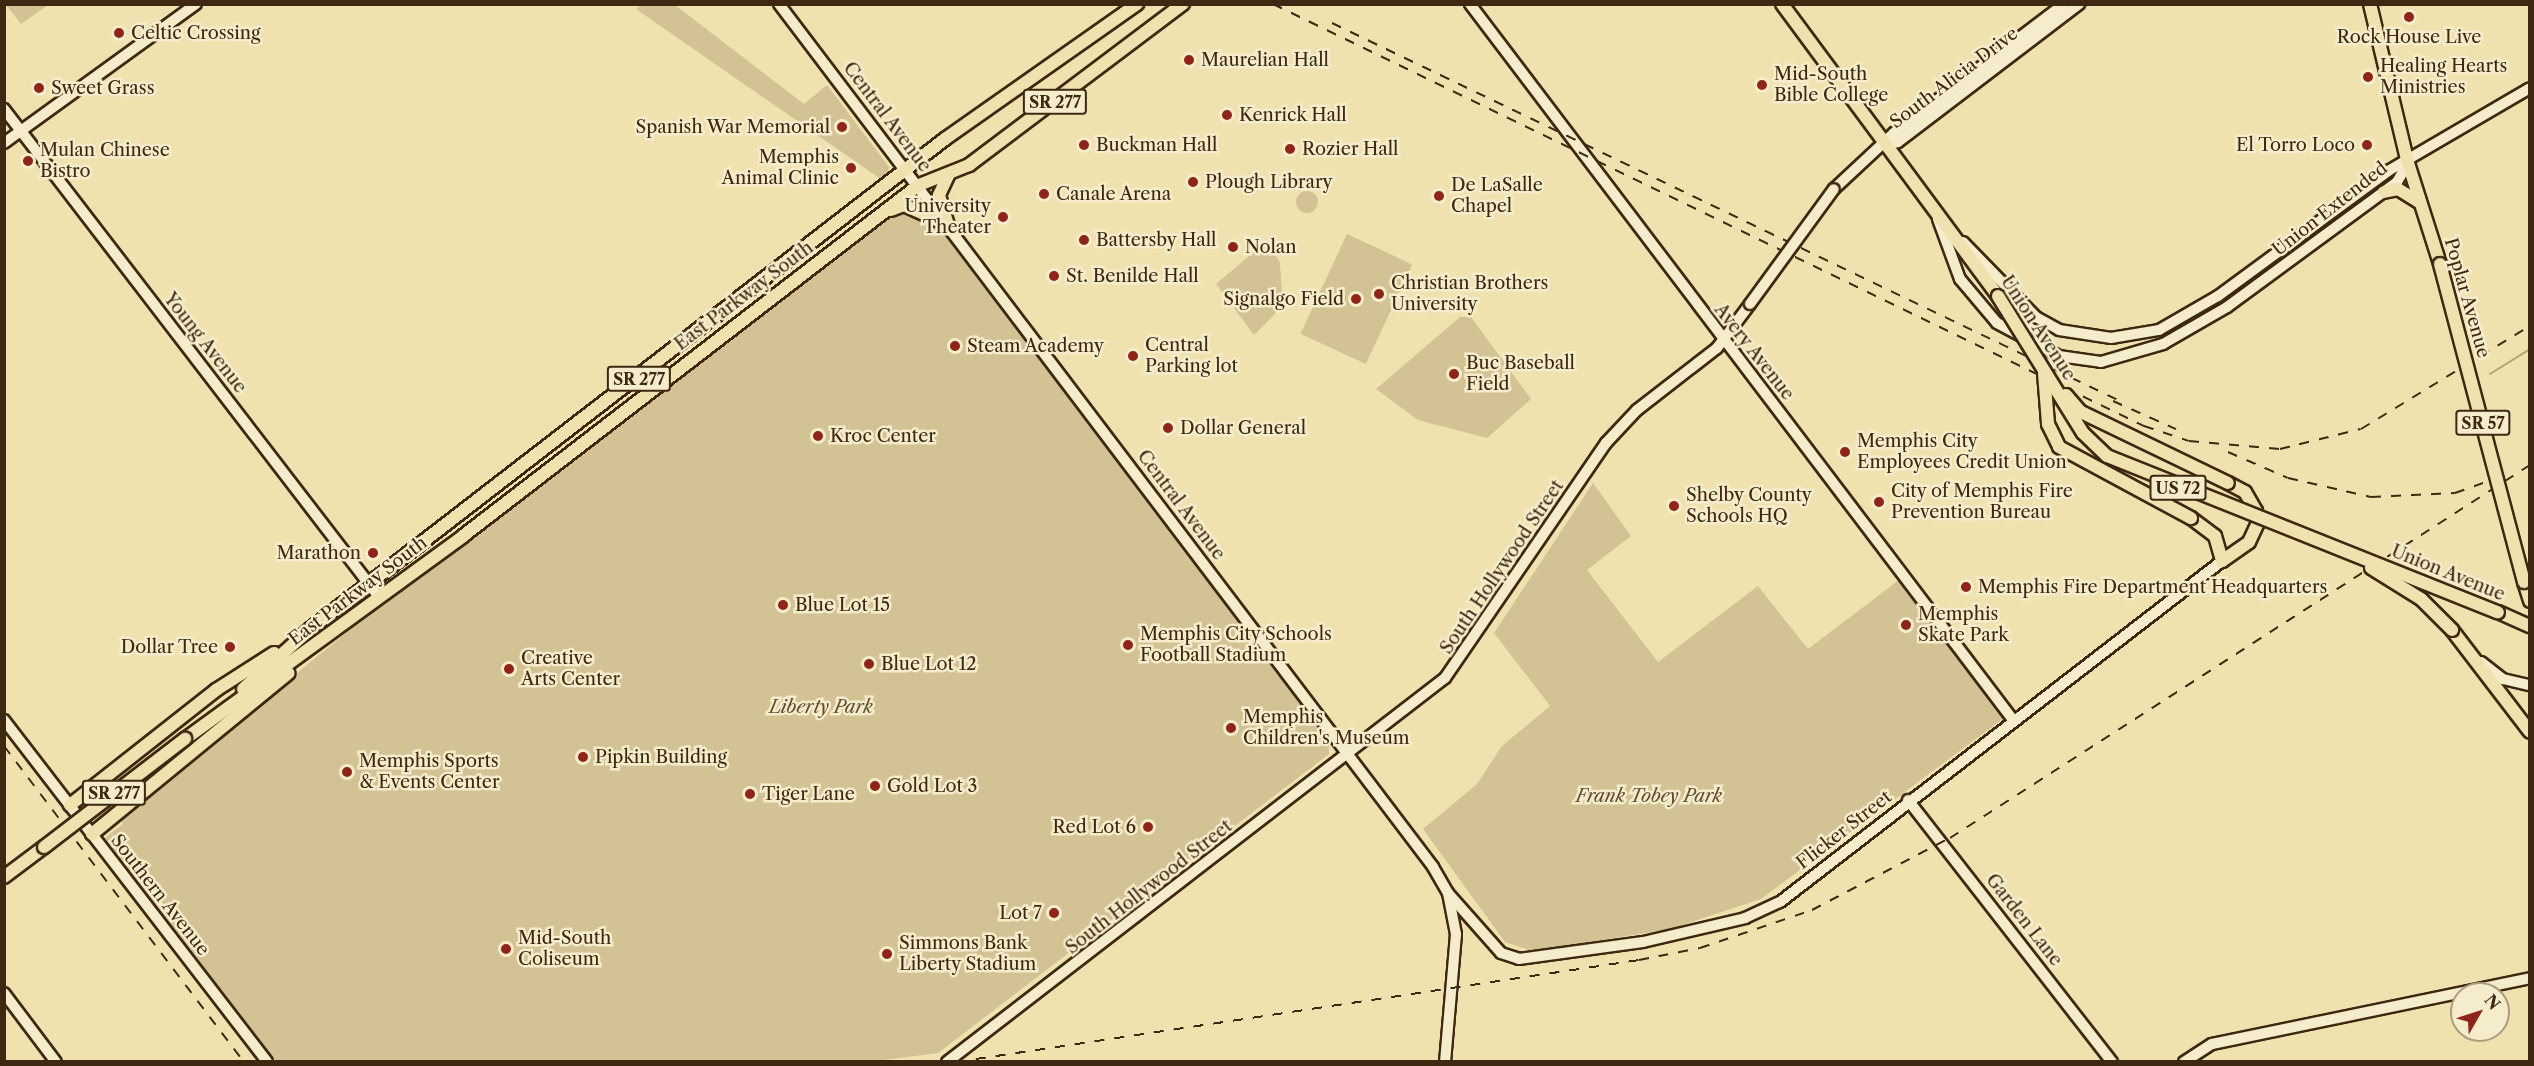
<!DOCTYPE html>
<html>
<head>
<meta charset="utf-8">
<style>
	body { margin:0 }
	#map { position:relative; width:2534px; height:1066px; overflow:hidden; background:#f0e2af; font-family:"Libre Caslon Text",serif }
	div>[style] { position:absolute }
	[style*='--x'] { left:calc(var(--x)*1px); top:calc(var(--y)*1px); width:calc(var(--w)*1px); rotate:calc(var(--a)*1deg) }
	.green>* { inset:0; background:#d2c294; transform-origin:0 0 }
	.round { border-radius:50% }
	.stream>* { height:2px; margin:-1px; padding:0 1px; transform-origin:1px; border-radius:1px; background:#b3a379 }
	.roads { filter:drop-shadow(2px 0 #3e2811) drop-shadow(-2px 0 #3e2811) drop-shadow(0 2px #3e2811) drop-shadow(0 -2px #3e2811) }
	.secondary>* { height:10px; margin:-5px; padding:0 5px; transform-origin:5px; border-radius:5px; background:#f5eccb }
	.primary>* { height:12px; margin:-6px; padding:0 6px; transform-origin:6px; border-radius:6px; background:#f0e2af }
	.rail>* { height:2px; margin-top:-1px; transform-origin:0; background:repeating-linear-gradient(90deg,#3e2811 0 10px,transparent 0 20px) }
	.bridges { filter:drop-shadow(2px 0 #3e2811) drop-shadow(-2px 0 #3e2811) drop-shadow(0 2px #3e2811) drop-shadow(0 -2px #3e2811) }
	.secondary-bridge>* { height:10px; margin:-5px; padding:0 5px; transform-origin:5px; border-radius:5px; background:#f5eccb }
	.primary-bridge>* { height:12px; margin:-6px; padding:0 6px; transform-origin:6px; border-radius:6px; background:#f0e2af }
	.dots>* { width:16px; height:16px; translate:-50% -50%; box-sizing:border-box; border:3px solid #f5eccb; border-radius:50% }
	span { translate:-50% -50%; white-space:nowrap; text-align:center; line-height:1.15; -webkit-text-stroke:5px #f5eccb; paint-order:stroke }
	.shield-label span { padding:2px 4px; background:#f5eccb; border:2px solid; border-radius:4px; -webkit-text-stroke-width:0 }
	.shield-label { font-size:16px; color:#3e2811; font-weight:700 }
	.poi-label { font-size:18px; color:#3e2811 }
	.left { translate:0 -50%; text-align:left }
	.right { translate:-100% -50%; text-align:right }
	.street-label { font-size:18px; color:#3e2811 }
	.park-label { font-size:18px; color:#634e32; font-style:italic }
	.frame { position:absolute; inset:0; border:6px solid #3e2811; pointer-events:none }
	.north { position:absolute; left:2450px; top:982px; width:60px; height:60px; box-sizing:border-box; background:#f5eccb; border:2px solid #ac9e81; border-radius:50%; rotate:51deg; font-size:16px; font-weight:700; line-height:24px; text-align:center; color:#3e2811 }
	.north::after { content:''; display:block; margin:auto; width:21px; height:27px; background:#8f2418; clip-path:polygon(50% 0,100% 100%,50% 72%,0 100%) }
</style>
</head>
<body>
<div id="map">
	<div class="green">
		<i style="clip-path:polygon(6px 5px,48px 5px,21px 24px)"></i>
		<i style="clip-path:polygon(641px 5px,675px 5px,804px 104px,827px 85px,889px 167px,887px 176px,882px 180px,636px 9px)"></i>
		<i class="round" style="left:1296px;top:191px;width:22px;height:22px"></i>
		<i style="clip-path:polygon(899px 208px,933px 220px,1329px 739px,1329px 754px,938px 1053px,876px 1061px,276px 1061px,105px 838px,123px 824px,120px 816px,392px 596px)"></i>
		<i style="left:1347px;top:234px;width:72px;height:110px;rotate:25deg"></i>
		<i style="clip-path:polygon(1267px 241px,1280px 263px,1282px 293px,1275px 314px,1254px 335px,1216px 284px)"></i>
		<i style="clip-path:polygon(1460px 317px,1471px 317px,1531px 399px,1487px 438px,1418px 420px,1376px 389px)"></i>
		<i style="clip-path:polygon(1593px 483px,1631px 536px,1587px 570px,1658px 662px,1758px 586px,1808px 649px,1899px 580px,2004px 718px,1761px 899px,1670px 929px,1532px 951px,1505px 942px,1423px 829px,1477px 784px,1502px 746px,1550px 706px,1494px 633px)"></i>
	</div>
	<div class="stream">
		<i style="--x:2490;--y:374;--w:47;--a:-32"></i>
	</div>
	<div class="roads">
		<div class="secondary">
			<i style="--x:779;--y:4;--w:1083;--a:52.84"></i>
			<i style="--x:1433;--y:867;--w:30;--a:60"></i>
			<i style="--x:1448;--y:893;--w:42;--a:79"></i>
			<i style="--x:1456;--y:934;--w:128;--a:94.9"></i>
			<i style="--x:1470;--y:4;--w:899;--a:52.82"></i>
			<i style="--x:4;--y:109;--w:615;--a:52.46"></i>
			<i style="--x:4;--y:143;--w:237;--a:-35.9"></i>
			<i style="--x:1885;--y:145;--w:13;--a:-13"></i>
			<i style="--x:1898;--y:142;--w:228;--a:-37.3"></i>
			<i style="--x:1834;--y:189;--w:82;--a:-43"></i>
			<i style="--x:1894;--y:133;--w:213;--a:-37.2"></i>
			<i style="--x:1938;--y:219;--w:64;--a:69.9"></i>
			<i style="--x:1960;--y:279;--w:57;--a:49.9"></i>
			<i style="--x:1997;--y:323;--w:70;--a:28"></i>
			<i style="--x:2059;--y:356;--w:42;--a:8.1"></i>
			<i style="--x:2101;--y:362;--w:65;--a:-16.2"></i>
			<i style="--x:2163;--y:344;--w:74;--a:-30"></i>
			<i style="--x:2227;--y:307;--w:211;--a:-36.3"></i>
			<i style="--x:2397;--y:182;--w:22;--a:-60"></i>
			<i style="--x:1963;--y:242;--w:105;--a:45.8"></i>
			<i style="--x:2036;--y:317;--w:26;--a:29"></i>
			<i style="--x:2059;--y:330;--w:53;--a:8.7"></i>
			<i style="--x:2111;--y:338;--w:49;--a:-9.5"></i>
			<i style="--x:2159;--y:330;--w:68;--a:-30"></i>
			<i style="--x:2218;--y:296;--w:211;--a:-36.3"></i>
			<i style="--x:2388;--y:171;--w:164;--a:-30.3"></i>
			<i style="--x:2481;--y:662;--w:28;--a:38"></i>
			<i style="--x:2503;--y:679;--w:28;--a:13"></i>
			<i style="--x:4;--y:720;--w:431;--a:52.4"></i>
			<i style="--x:1908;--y:800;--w:332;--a:52.1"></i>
			<i style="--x:1448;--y:893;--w:80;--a:48.5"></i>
			<i style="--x:1501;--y:953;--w:19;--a:18"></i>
			<i style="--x:1519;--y:959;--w:125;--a:-7.8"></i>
			<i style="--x:1643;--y:942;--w:105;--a:-13.2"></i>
			<i style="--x:1745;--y:918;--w:38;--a:-25"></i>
			<i style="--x:1780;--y:902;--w:558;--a:-37.65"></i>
			<i style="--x:4;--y:993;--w:86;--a:53"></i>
			<i style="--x:947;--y:1062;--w:629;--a:-37.64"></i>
			<i style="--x:1445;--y:678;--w:285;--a:-55.6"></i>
			<i style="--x:1606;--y:443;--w:45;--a:-46.8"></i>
			<i style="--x:1637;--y:410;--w:101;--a:-37.8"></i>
			<i style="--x:1717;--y:348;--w:55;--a:-53.1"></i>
			<i style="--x:2184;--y:1062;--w:33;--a:-33"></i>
			<i style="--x:2212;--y:1044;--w:325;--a:-11.7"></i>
		</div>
		<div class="primary">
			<i style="--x:1782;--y:4;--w:363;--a:53.5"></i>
			<i style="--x:2370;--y:4;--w:163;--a:76.6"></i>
			<i style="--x:2408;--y:163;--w:106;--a:72.4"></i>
			<i style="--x:2384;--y:192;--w:14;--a:-12"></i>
			<i style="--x:2398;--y:189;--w:26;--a:32"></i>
			<i style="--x:891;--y:210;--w:14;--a:-21"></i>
			<i style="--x:904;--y:205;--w:48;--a:24.4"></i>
			<i style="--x:948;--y:225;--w:31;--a:-107"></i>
			<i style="--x:939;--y:195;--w:23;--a:-65"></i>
			<i style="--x:2191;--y:518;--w:30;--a:37"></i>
			<i style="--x:2215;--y:536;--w:26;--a:74"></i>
			<i style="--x:2222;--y:561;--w:33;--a:-35"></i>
			<i style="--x:2249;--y:542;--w:21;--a:-65"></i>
			<i style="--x:2258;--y:523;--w:12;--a:-99"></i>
			<i style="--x:2256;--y:511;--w:22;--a:-120"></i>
			<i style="--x:2245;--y:492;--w:19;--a:-152"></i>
			<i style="--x:2524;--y:582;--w:20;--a:72"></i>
			<i style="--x:2498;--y:612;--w:35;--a:24"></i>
			<i style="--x:2452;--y:630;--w:128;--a:52.6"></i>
			<i style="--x:243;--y:689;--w:90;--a:-41.8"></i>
			<i style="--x:310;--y:629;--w:802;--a:-37.66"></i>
			<i style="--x:945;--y:139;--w:235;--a:-35.1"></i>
			<i style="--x:185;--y:739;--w:344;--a:-36.1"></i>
			<i style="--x:463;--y:536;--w:575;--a:-37.59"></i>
			<i style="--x:919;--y:185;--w:54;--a:-21.8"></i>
			<i style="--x:969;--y:165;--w:268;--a:-37"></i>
			<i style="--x:70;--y:805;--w:186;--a:-38.2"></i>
			<i style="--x:216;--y:690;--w:69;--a:-32.5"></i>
			<i style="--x:92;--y:834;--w:254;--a:-39.3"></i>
			<i style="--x:4;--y:877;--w:50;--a:-36.9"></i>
		</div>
	</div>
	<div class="rail">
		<i style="--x:1273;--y:4;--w:968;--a:25.85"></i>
		<i style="--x:2144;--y:426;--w:47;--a:18.4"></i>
		<i style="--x:2189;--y:441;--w:91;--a:5"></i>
		<i style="--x:2280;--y:449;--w:83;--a:-13.9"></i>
		<i style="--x:2361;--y:429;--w:198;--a:-31.4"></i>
		<i style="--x:1332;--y:23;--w:876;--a:25.63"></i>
		<i style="--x:2113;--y:401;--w:69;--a:24"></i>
		<i style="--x:2228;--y:452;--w:65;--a:23.4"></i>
		<i style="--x:2288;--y:478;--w:85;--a:12.9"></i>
		<i style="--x:2371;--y:497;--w:84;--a:-2.7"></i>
		<i style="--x:2455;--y:493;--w:48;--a:-19.6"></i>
		<i style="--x:4;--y:746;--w:397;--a:52.8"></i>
		<i style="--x:956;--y:1062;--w:691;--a:-8.49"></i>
		<i style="--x:1639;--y:960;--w:62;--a:-11.1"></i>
		<i style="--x:1700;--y:948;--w:118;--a:-18.7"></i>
		<i style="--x:1812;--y:910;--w:156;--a:-27.6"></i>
		<i style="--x:1950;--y:838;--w:690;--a:-32.75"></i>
	</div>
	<div class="bridges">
		<div class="secondary-bridge">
			<i style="--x:1750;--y:304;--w:142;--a:-53.9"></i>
		</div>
		<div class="primary-bridge">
			<i style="--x:2440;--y:264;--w:329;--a:75.2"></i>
			<i style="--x:1998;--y:296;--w:161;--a:58.2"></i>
			<i style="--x:2083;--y:433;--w:33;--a:44"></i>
			<i style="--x:2107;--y:456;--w:421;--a:21.8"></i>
			<i style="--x:2044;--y:373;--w:51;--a:85.5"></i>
			<i style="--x:2048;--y:424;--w:25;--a:64"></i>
			<i style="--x:2059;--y:447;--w:150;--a:28.3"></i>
			<i style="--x:2066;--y:395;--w:23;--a:49"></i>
			<i style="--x:2081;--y:412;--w:163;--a:25.8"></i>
			<i style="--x:2371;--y:568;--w:59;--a:31.8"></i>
			<i style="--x:2421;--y:599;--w:44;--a:45"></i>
			<i style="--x:44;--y:847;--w:178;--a:-37.5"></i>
		</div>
	</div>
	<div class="dots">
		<i style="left:2409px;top:17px;background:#8f2418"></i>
		<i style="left:119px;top:33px;background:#8f2418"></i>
		<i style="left:1189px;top:60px;background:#8f2418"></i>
		<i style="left:2368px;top:77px;background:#8f2418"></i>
		<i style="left:1762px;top:85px;background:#8f2418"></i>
		<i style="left:39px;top:88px;background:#8f2418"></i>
		<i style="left:1227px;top:115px;background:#8f2418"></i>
		<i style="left:842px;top:127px;background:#8f2418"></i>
		<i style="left:1084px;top:145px;background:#8f2418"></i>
		<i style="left:2367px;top:145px;background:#8f2418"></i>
		<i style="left:1290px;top:149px;background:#8f2418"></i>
		<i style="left:28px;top:161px;background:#8f2418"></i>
		<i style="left:851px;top:168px;background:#8f2418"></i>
		<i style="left:1193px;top:182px;background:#8f2418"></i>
		<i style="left:1044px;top:194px;background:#8f2418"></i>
		<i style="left:1439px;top:196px;background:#8f2418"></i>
		<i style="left:1003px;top:217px;background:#8f2418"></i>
		<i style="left:1084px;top:240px;background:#8f2418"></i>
		<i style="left:1233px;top:247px;background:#8f2418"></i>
		<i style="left:1054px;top:276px;background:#8f2418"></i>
		<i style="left:1379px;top:294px;background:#8f2418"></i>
		<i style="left:1356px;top:299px;background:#8f2418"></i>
		<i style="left:955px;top:346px;background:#8f2418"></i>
		<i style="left:1133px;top:356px;background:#8f2418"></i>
		<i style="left:1454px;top:374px;background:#8f2418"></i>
		<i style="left:1168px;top:428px;background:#8f2418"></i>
		<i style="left:818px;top:436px;background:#8f2418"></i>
		<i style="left:1845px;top:452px;background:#8f2418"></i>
		<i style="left:1879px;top:502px;background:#8f2418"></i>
		<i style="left:1674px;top:506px;background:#8f2418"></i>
		<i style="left:373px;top:553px;background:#8f2418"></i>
		<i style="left:1966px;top:587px;background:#8f2418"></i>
		<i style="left:783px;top:605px;background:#8f2418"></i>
		<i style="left:1906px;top:625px;background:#8f2418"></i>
		<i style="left:1128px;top:645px;background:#8f2418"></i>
		<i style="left:230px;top:647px;background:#8f2418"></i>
		<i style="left:869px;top:664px;background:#8f2418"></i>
		<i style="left:509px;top:669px;background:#8f2418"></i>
		<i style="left:1231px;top:728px;background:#8f2418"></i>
		<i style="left:583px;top:757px;background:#8f2418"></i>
		<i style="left:347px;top:772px;background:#8f2418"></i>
		<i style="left:875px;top:786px;background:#8f2418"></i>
		<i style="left:750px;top:794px;background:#8f2418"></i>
		<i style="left:1148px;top:827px;background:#8f2418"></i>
		<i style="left:1054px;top:913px;background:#8f2418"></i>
		<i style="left:506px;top:949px;background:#8f2418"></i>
		<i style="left:887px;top:954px;background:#8f2418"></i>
	</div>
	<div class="shield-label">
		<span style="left:1055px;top:102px">SR 277</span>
		<span style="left:639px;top:379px">SR 277</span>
		<span style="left:2483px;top:423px">SR 57</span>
		<span style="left:2178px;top:488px">US 72</span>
		<span style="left:114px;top:793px">SR 277</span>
	</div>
	<div class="poi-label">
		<span class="left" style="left:131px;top:33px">Celtic Crossing</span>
		<span style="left:2409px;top:37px">Rock House Live</span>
		<span class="left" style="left:1201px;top:60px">Maurelian Hall</span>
		<span class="left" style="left:2380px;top:77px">Healing Hearts<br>Ministries</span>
		<span class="left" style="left:1774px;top:85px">Mid-South<br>Bible College</span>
		<span class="left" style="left:51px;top:88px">Sweet Grass</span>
		<span class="left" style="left:1239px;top:115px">Kenrick Hall</span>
		<span class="right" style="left:830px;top:127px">Spanish War Memorial</span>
		<span class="left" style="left:1096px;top:145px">Buckman Hall</span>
		<span class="right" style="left:2355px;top:145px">El Torro Loco</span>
		<span class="left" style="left:1302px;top:149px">Rozier Hall</span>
		<span class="left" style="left:40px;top:161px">Mulan Chinese<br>Bistro</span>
		<span class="right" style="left:839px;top:168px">Memphis<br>Animal Clinic</span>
		<span class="left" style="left:1205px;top:182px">Plough Library</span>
		<span class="left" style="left:1451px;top:196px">De LaSalle<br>Chapel</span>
		<span class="left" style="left:1056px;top:194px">Canale Arena</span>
		<span class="right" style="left:991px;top:217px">University<br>Theater</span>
		<span class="left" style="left:1096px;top:240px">Battersby Hall</span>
		<span class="left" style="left:1245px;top:247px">Nolan</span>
		<span class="left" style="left:1066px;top:276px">St. Benilde Hall</span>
		<span class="left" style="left:1391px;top:294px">Christian Brothers<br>University</span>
		<span class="right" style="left:1344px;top:299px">Signalgo Field</span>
		<span class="left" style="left:967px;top:346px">Steam Academy</span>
		<span class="left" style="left:1145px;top:356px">Central<br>Parking lot</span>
		<span class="left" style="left:1466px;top:374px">Buc Baseball<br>Field</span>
		<span class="left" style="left:1180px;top:428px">Dollar General</span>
		<span class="left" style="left:830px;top:436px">Kroc Center</span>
		<span class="left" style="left:1857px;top:452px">Memphis City<br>Employees Credit Union</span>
		<span class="left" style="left:1891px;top:502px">City of Memphis Fire<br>Prevention Bureau</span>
		<span class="left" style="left:1686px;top:506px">Shelby County<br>Schools HQ</span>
		<span class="right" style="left:361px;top:553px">Marathon</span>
		<span class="left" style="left:1978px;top:587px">Memphis Fire Department Headquarters</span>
		<span class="left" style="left:795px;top:605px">Blue Lot 15</span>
		<span class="left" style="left:1918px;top:625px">Memphis<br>Skate Park</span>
		<span class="left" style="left:1140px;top:645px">Memphis City Schools<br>Football Stadium</span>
		<span class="right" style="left:218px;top:647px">Dollar Tree</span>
		<span class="left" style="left:521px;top:669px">Creative<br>Arts Center</span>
		<span class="left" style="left:881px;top:664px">Blue Lot 12</span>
		<span class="left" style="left:1243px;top:728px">Memphis<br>Children's Museum</span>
		<span class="left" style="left:595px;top:757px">Pipkin Building</span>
		<span class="left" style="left:359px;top:772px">Memphis Sports<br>&amp; Events Center</span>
		<span class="left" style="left:887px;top:786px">Gold Lot 3</span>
		<span class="left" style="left:762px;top:794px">Tiger Lane</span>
		<span class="right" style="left:1136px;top:827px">Red Lot 6</span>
		<span class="right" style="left:1042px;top:913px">Lot 7</span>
		<span class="left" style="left:518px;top:949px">Mid-South<br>Coliseum</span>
		<span class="left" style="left:899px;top:954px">Simmons Bank<br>Liberty Stadium</span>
	</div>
	<div class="street-label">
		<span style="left:1954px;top:78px;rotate:-37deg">South Alicia Drive</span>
		<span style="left:887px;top:117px;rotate:53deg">Central Avenue</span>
		<span style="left:2330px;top:209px;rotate:-38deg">Union Extended</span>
		<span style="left:744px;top:296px;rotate:-37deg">East Parkway South</span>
		<span style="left:2467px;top:298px;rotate:74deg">Poplar Avenue</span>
		<span style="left:2038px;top:328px;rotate:57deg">Union Avenue</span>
		<span style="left:205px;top:343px;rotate:52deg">Young Avenue</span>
		<span style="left:1754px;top:352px;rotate:52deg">Avery Avenue</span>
		<span style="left:1181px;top:505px;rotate:53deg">Central Avenue</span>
		<span style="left:1502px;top:567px;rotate:-56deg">South Hollywood Street</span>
		<span style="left:2448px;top:573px;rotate:22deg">Union Avenue</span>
		<span style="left:358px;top:591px;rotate:-37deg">East Parkway South</span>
		<span style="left:1844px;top:830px;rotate:-38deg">Flicker Street</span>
		<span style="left:1149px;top:887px;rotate:-38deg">South Hollywood Street</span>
		<span style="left:160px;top:895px;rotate:52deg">Southern Avenue</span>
		<span style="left:2024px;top:920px;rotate:52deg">Garden Lane</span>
	</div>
	<div class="park-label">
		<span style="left:821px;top:707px">Liberty Park</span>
		<span style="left:1649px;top:796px">Frank Tobey Park</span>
	</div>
	<div class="frame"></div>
	<div class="north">N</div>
</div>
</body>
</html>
